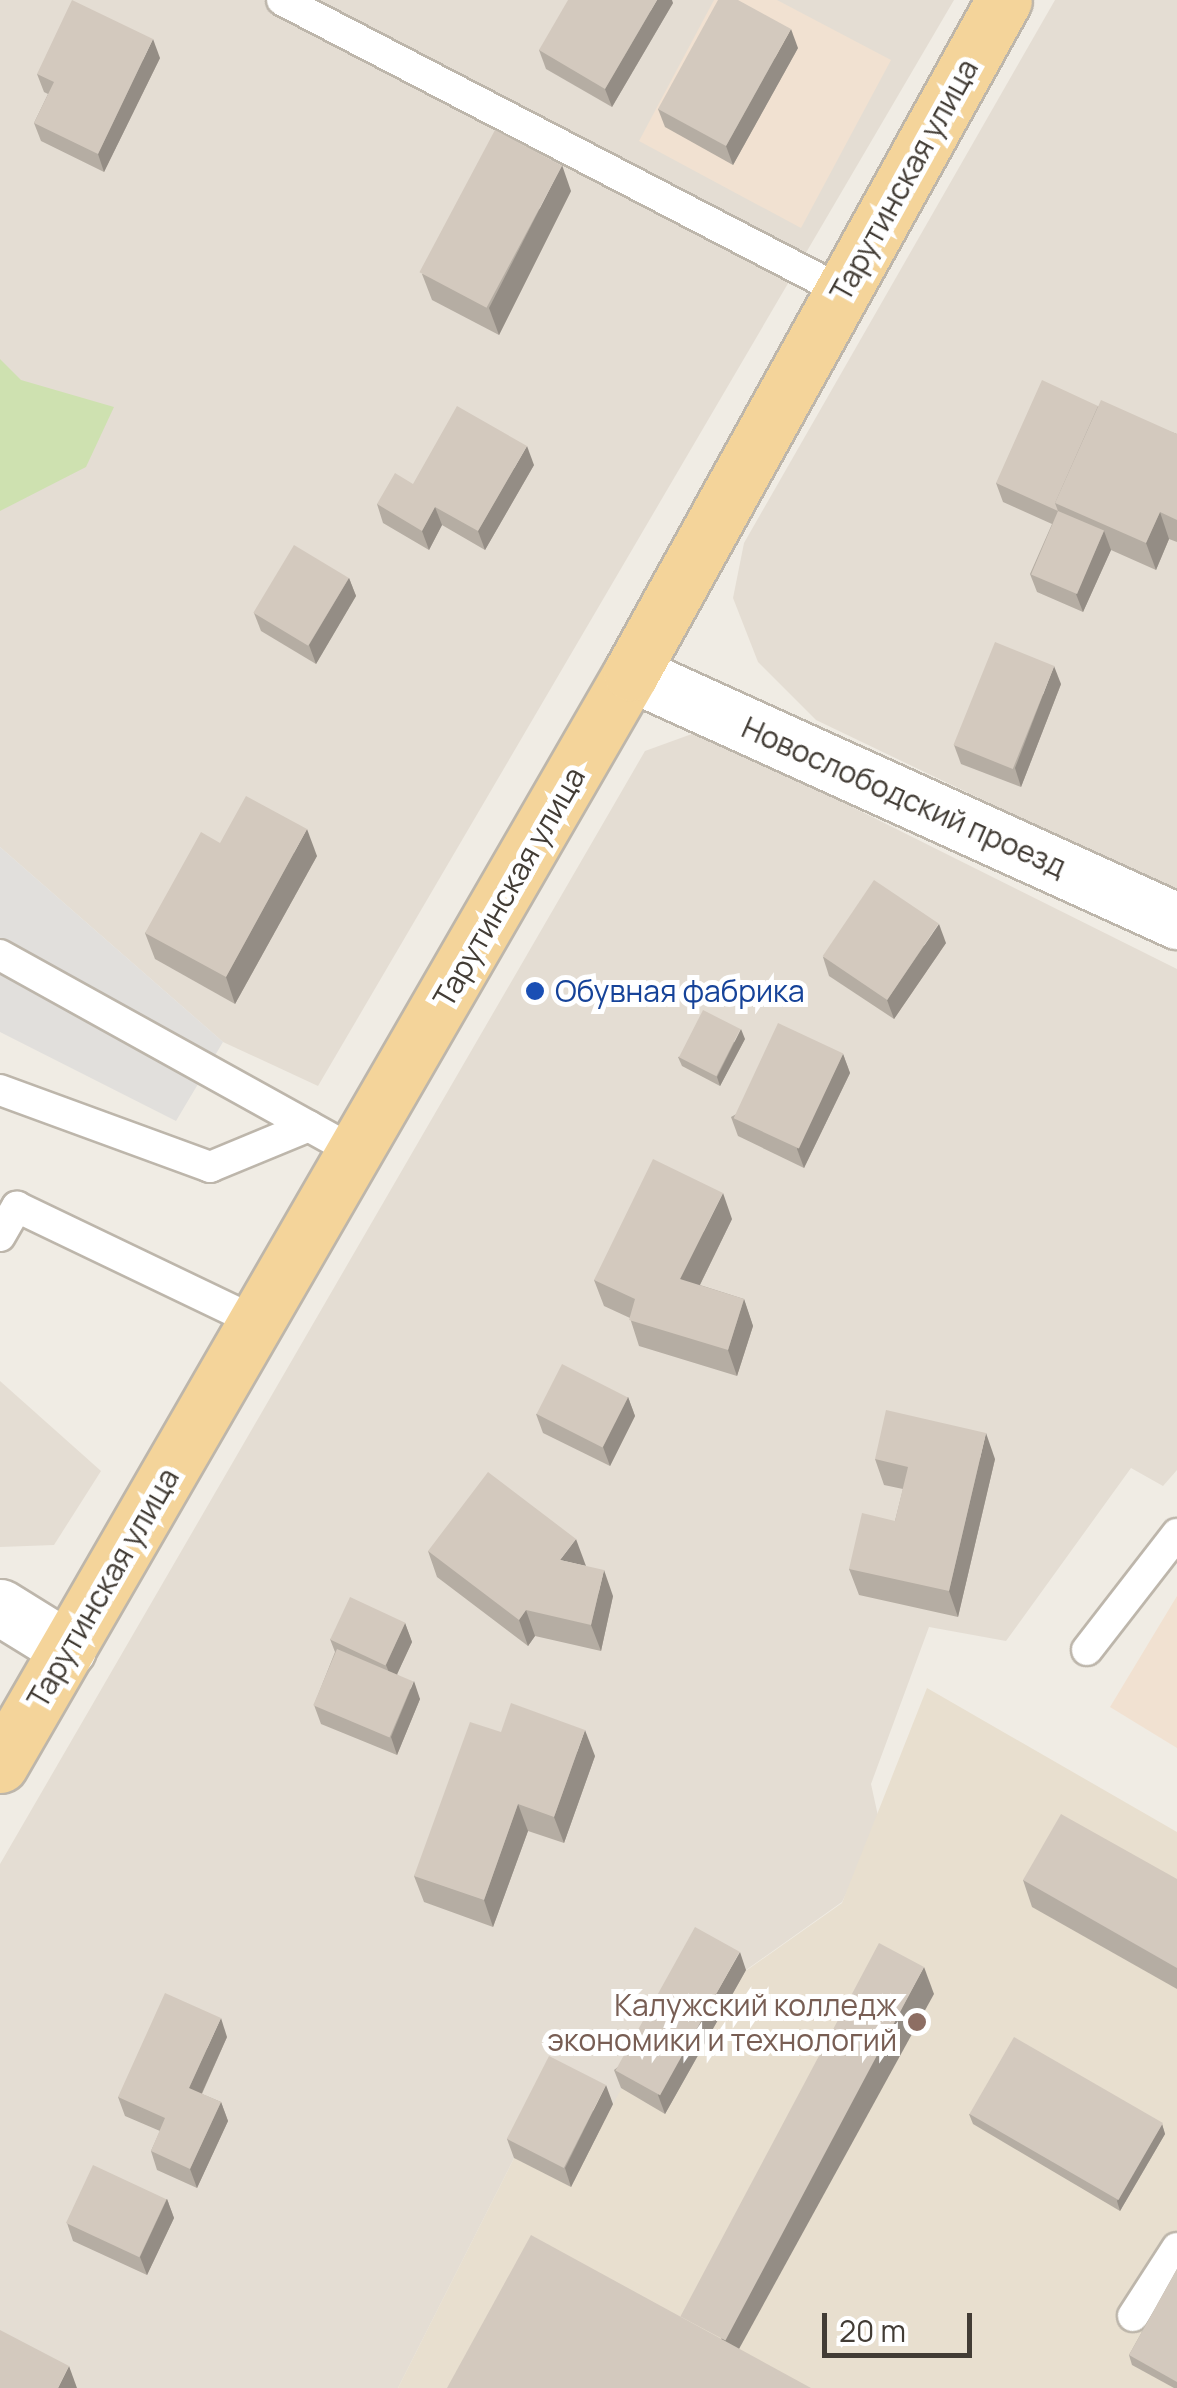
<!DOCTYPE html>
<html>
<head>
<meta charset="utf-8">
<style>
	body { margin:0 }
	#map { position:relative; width:1177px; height:2388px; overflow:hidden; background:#f0ece4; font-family:Manrope,sans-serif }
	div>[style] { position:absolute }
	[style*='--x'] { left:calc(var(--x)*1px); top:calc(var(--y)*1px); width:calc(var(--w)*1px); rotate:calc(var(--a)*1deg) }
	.residential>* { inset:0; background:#e4ddd3 }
	.commercial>* { inset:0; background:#f1e1d1 }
	.education>* { inset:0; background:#e8dfcf }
	.green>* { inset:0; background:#cee1b0 }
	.parking>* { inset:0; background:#e1dfdc }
	.roads { filter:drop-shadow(2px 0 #bdb6ab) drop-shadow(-2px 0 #bdb6ab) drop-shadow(0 2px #bdb6ab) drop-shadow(0 -2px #bdb6ab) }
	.service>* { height:30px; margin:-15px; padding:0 15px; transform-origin:15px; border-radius:15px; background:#fff }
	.minor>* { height:55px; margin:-27.5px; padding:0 27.5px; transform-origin:27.5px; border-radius:27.5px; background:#fff }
	.primary>* { height:55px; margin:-27.5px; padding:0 27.5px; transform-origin:27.5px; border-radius:27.5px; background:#f4d49a }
	.wall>* { inset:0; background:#b5ada3 }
	.shaded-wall>* { inset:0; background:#948d85 }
	.building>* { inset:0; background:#d3c9be; transform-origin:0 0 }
	.dots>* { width:28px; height:28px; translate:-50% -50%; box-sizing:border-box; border:5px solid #fff; border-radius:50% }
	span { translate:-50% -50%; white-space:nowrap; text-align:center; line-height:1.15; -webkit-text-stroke:10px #fff; paint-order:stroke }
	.street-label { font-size:30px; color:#423c35 }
	.transit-label { font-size:30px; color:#164399 }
	.left { translate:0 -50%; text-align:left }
	.education-label { font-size:30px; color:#785e54 }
	.right { translate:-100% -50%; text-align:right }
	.scale { position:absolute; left:822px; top:2313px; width:150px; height:45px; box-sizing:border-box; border:5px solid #423c35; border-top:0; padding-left:12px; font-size:30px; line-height:35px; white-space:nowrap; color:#423c35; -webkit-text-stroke:8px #fff; paint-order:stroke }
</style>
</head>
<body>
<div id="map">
	<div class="residential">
		<i style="clip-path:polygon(0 0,954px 0,318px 1086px,223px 1042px,0 847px)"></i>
		<i style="clip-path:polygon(1055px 0,1177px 0,1177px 893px,816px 720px,758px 662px,733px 598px,744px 543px)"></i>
		<i style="clip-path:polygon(700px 731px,1177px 969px,1177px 1470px,1163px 1486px,1131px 1468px,1006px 1641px,929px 1627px,871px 1784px,880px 1825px,842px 1902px,746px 1970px,613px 2104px,556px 2075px,398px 2388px,0 2388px,0 1864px,645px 751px)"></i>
		<i style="clip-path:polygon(0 1381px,101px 1471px,54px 1545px,0 1547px)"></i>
	</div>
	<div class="commercial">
		<i style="clip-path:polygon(714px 0,777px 0,891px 60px,801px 228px,639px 141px)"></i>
		<i style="clip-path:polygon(1177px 1596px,1177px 1748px,1110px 1707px)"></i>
	</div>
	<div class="education">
		<i style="clip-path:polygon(927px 1688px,1177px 1832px,1177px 2388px,398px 2388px,556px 2075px,613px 2104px,702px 1945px,747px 1970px,842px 1903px)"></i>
	</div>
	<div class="green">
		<i style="clip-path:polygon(0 359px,21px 380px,114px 407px,86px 467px,0 511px)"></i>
	</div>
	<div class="parking">
		<i style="clip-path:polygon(0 847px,223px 1042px,176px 1121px,0 1032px)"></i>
	</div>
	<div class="roads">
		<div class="service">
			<i style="--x:282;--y:0;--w:633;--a:27.46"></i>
			<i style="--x:0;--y:955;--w:408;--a:29"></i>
			<i style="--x:0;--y:1090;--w:224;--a:20.1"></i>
			<i style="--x:210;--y:1167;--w:107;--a:-22.5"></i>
			<i style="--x:0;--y:1236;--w:34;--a:-60"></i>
			<i style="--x:17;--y:1207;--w:266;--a:25.6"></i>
			<i style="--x:1087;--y:1650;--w:147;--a:-52.2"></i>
			<i style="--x:1133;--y:2316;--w:81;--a:-57.1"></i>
		</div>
		<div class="minor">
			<i style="--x:631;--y:673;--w:600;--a:24.43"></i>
			<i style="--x:0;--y:1607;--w:80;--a:31.7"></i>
		</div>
		<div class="primary">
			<i style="--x:0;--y:1765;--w:1261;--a:-59.98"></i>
			<i style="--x:631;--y:673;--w:769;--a:-61"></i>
		</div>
	</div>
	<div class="wall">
		<i style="clip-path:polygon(673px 3px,612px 107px,546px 69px,539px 50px)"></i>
		<i style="clip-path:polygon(798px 48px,733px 165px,665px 127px,658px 109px)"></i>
		<i style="clip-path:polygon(160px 58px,104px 172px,41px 141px,34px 123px,48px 94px,44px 92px,37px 74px)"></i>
		<i style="clip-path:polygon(571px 191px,499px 335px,432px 300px,422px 274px)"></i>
		<i style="clip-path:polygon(1098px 406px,1177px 434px,1177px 542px,1169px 539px,1156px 570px,1111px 550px,1083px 612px,1037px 592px,1030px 574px,1052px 524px,1003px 502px,996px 483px)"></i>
		<i style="clip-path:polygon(534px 465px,485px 550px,442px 525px,429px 550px,383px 523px,377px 504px,413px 484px)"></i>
		<i style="clip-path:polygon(349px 578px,356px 596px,316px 664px,261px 631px,254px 613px)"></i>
		<i style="clip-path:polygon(1061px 684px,1021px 787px,961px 764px,954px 745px)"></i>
		<i style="clip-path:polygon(220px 843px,317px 856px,235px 1004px,155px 959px,145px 933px)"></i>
		<i style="clip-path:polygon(946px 943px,894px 1019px,829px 976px,823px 957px)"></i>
		<i style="clip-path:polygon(745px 1039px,720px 1086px,682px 1066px,678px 1057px)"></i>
		<i style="clip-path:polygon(843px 1054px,850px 1073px,804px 1168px,738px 1136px,731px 1117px)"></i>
		<i style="clip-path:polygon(732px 1219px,700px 1285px,744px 1299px,753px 1326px,737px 1376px,639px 1346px,630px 1318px,604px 1306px,594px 1280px)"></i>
		<i style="clip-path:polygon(628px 1397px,635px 1416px,610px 1466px,543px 1433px,536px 1414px)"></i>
		<i style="clip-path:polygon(875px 1459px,995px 1459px,958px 1617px,859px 1595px,849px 1569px,895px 1521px,903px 1489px,884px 1485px)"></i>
		<i style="clip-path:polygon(428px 1551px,613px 1596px,601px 1651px,535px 1636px,528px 1646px,437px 1577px)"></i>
		<i style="clip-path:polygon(405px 1623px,412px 1642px,397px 1674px,420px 1699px,397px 1755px,321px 1724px,314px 1705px,335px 1652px,330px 1639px)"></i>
		<i style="clip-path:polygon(501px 1732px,595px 1756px,564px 1843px,528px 1831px,493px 1927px,424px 1902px,414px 1876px)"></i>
		<i style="clip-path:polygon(1177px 1879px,1177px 1989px,1032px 1907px,1023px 1880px)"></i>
		<i style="clip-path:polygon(746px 1970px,665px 2114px,621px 2088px,614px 2070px)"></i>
		<i style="clip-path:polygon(227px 2037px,202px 2094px,221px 2102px,228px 2121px,197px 2188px,157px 2170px,151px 2151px,160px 2131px,125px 2116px,118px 2097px)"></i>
		<i style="clip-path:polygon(613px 2104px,571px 2187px,514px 2158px,507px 2139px)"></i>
		<i style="clip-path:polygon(969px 2114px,1162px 2124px,1165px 2134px,1120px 2211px,973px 2124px)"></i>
		<i style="clip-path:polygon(167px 2199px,174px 2218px,147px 2275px,73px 2241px,67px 2223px)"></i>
		<i style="clip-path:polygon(1177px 2269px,1177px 2388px,1174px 2388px,1132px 2365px,1129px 2355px)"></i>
	</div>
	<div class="shaded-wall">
		<i style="clip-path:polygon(657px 0,672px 0,673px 3px,612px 107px,605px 89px)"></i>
		<i style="clip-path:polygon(791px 29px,798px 48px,733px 165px,726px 146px)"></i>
		<i style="clip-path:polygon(153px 39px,160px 58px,104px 172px,98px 154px)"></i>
		<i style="clip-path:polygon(562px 165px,571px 191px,499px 335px,489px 308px)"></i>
		<i style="clip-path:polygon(527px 446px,534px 465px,485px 550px,478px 531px)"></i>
		<i style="clip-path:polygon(435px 507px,442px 525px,429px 550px,422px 531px)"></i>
		<i style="clip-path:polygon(1160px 512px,1169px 539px,1156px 570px,1146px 543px)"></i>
		<i style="clip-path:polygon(1104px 531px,1111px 550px,1083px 612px,1076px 594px)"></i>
		<i style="clip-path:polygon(349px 578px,356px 596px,316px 664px,309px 645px)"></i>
		<i style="clip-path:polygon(1054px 666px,1061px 684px,1021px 787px,1015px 768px)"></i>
		<i style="clip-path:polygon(307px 829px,317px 856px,235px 1004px,226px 977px)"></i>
		<i style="clip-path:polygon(939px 924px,946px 943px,894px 1019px,887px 1000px)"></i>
		<i style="clip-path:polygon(741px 1029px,745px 1039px,720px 1086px,717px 1077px)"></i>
		<i style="clip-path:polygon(843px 1054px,850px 1073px,804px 1168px,797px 1149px)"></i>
		<i style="clip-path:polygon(723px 1193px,732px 1219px,690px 1305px,680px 1279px)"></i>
		<i style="clip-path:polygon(744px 1299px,753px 1326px,737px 1376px,728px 1350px)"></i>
		<i style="clip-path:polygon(628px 1397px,635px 1416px,610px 1466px,603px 1447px)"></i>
		<i style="clip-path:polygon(986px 1433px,995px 1459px,958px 1617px,949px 1591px)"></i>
		<i style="clip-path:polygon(576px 1539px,586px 1566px,560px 1560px)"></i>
		<i style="clip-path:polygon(604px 1570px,613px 1596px,601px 1651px,591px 1625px)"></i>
		<i style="clip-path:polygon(526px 1610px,535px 1636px,528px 1646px,519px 1620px)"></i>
		<i style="clip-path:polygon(405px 1623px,412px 1642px,393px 1683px,386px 1665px)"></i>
		<i style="clip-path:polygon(414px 1681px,420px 1699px,397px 1755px,391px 1737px)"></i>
		<i style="clip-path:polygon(585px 1730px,595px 1756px,564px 1843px,554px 1817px)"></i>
		<i style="clip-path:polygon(518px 1804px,528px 1831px,493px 1927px,484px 1900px)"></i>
		<i style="clip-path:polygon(740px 1952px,746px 1970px,665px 2114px,658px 2095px)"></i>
		<i style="clip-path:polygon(924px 1967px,934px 1994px,728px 2369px,719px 2343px)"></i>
		<i style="clip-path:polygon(221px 2018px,227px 2037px,196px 2106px,189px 2088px)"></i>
		<i style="clip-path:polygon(606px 2085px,613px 2104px,571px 2187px,565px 2168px)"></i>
		<i style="clip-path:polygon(221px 2102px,228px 2121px,197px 2188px,190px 2169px)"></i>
		<i style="clip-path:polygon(1162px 2124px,1165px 2134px,1120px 2211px,1117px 2201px)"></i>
		<i style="clip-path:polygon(167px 2199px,174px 2218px,147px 2275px,140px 2257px)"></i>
		<i style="clip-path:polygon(69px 2366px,77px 2388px,58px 2388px)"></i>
	</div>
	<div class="building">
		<i style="clip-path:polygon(72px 0,153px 39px,98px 154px,34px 123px,54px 82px,37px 74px)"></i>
		<i style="clip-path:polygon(568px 0,657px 0,605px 89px,539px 50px)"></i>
		<i style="clip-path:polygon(718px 0,738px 0,791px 29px,726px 146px,658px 109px)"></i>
		<i style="left:495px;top:130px;width:76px;height:161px;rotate:28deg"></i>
		<i style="clip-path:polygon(1042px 380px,1098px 406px,1055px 503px,1058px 511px,996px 483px)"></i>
		<i style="clip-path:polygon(1101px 400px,1177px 434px,1177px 520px,1160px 512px,1146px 543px,1055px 503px)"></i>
		<i style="clip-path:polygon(457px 406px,527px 446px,478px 531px,435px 507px,422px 531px,377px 504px,395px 473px,413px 484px)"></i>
		<i style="left:1058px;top:511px;width:50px;height:69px;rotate:23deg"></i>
		<i style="left:294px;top:545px;width:64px;height:79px;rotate:31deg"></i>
		<i style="left:995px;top:642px;width:64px;height:111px;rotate:22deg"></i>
		<i style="clip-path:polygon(246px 796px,307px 829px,226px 977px,145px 933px,201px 832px,220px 843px)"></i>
		<i style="left:874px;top:880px;width:78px;height:92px;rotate:34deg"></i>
		<i style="left:703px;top:1010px;width:42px;height:53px;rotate:27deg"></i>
		<i style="left:778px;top:1023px;width:72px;height:105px;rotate:25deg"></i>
		<i style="clip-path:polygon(653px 1159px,723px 1193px,680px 1279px,744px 1299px,728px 1350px,629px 1320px,635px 1299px,594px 1280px)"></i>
		<i style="left:562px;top:1364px;width:74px;height:56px;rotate:27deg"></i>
		<i style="clip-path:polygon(886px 1410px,986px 1433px,949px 1591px,849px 1569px,862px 1513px,895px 1521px,908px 1467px,875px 1459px)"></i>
		<i style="clip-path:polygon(488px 1472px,576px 1539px,560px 1560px,604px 1570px,591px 1625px,526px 1610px,519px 1620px,428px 1551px)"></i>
		<i style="left:350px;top:1597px;width:61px;height:47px;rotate:25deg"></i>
		<i style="left:337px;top:1649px;width:83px;height:61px;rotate:23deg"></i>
		<i style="clip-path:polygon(511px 1703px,585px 1730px,554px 1817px,518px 1804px,484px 1900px,414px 1876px,470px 1722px,501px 1732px)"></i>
		<i style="clip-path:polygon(1061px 1814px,1177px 1879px,1177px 1968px,1023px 1880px)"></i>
		<i style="left:695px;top:1927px;width:51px;height:164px;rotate:29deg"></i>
		<i style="left:879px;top:1943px;width:51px;height:423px;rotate:28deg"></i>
		<i style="clip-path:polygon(165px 1993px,221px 2018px,189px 2088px,221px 2102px,190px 2169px,151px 2151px,165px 2118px,118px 2097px)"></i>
		<i style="left:1014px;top:2037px;width:172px;height:89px;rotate:30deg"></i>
		<i style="left:549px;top:2056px;width:64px;height:93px;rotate:27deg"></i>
		<i style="left:93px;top:2165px;width:81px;height:64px;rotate:25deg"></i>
		<i style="clip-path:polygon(531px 2235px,811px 2388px,447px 2388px)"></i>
		<i style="clip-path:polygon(1177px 2269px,1177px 2382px,1129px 2355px)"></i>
		<i style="clip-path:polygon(0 2330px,69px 2366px,58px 2388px,0 2388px)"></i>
	</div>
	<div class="dots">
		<i style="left:535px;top:991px;background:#1a4fb4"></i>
		<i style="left:917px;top:2022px;background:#8d6e63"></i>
	</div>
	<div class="street-label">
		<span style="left:904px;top:180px;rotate:-61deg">Тарутинская улица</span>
		<span style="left:904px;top:797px;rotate:24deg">Новослободский проезд</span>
		<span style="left:509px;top:887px;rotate:-60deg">Тарутинская улица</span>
		<span style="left:103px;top:1588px;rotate:-60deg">Тарутинская улица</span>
	</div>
	<div class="transit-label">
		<span class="left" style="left:555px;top:991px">Обувная фабрика</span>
	</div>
	<div class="education-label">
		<span class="right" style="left:897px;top:2022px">Калужский колледж<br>экономики и технологий</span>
	</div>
	<div class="scale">20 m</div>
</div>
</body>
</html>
